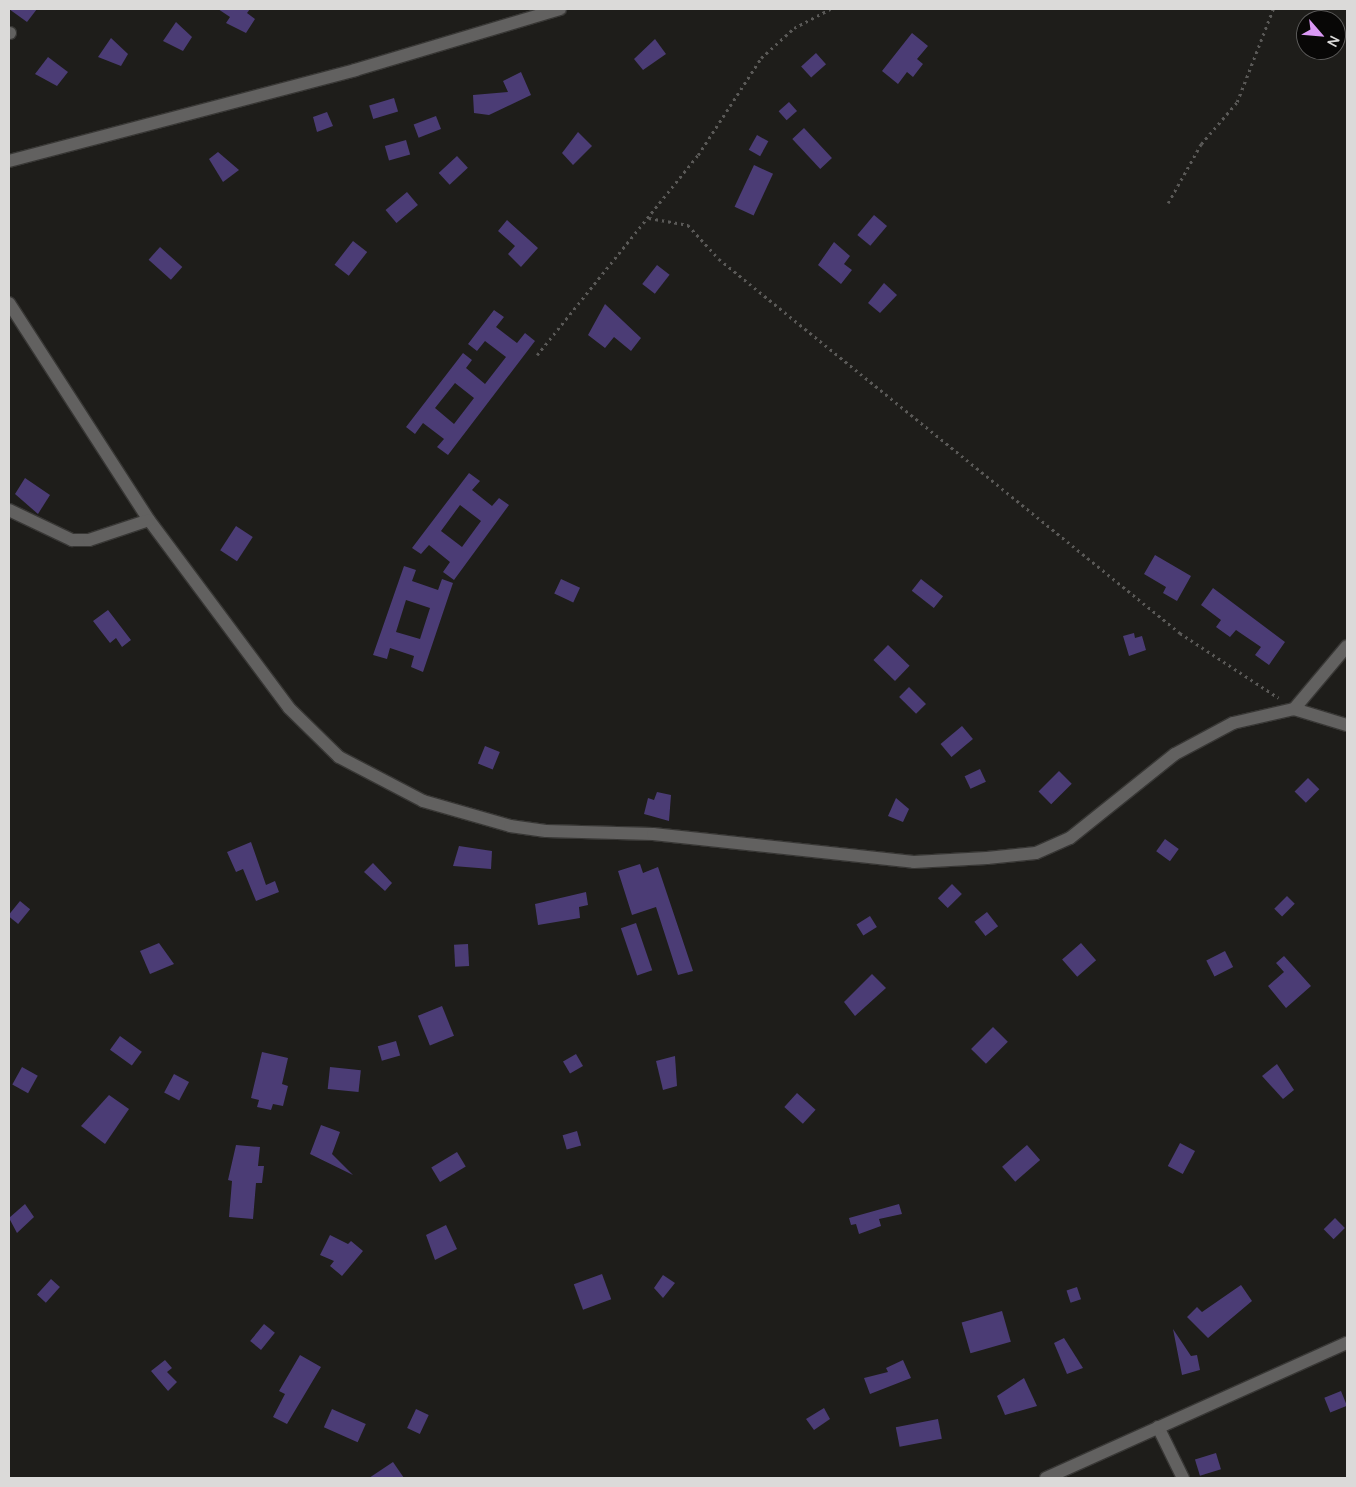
<!DOCTYPE html>
<html>
<head>
<meta charset="utf-8">
<style>
	body { margin:0 }
	#map { position:relative; width:1356px; height:1487px; overflow:hidden; background:#1e1d1a; font-family:Manrope,sans-serif }
	div>[style] { position:absolute }
	[style*='--x'] { left:calc(var(--x)*1px); top:calc(var(--y)*1px); width:calc(var(--w)*1px); rotate:calc(var(--a)*1deg) }
	.building>* { inset:0; background:#4b3c75; transform-origin:0 0 }
	.path>* { height:2.5px; margin-top:-1.25px; transform-origin:0; background:repeating-linear-gradient(90deg,#5a5957 0 2.5px,transparent 0 6.5px) }
	.roads { filter:drop-shadow(1px 0 #383735) drop-shadow(-1px 0 #383735) drop-shadow(0 1px #383735) drop-shadow(0 -1px #383735) }
	.minor>* { height:12px; margin:-6px; padding:0 6px; transform-origin:6px; border-radius:6px; background:#626160 }
	span { translate:-50% -50%; white-space:nowrap; text-align:center; line-height:1.15; -webkit-text-stroke:5px #080706; paint-order:stroke }
	.frame { position:absolute; inset:0; border:10px solid #dbdad9; pointer-events:none }
	.north { position:absolute; left:1296px; top:10px; width:50px; height:50px; box-sizing:border-box; background:#080706; border:1px solid #5c5b5a; border-radius:50%; rotate:117deg; font-size:14px; font-weight:700; line-height:20px; text-align:center; color:#dbdad9 }
	.north::after { content:''; display:block; margin:auto; width:18px; height:22px; background:#db99f5; clip-path:polygon(50% 0,100% 100%,50% 72%,0 100%) }
</style>
</head>
<body>
<div id="map">
	<div class="building">
		<i style="clip-path:polygon(9px 9px,37px 9px,27px 22px)"></i>
		<i style="clip-path:polygon(218px 9px,250px 9px,247px 13px,255px 19px,246px 33px,226px 23px,230px 17px)"></i>
		<i style="clip-path:polygon(176px 22px,192px 37px,183px 51px,163px 41px)"></i>
		<i style="clip-path:polygon(912px 33px,928px 46px,917px 59px,923px 64px,913px 77px,907px 72px,898px 84px,882px 71px)"></i>
		<i style="clip-path:polygon(111px 38px,128px 54px,121px 66px,98px 57px)"></i>
		<i style="clip-path:polygon(655px 39px,666px 54px,643px 70px,634px 59px)"></i>
		<i style="left:816px;top:53px;width:15px;height:20px;rotate:48deg"></i>
		<i style="clip-path:polygon(48px 57px,68px 72px,57px 86px,35px 74px)"></i>
		<i style="clip-path:polygon(521px 72px,531px 95px,489px 115px,474px 113px,473px 95px,508px 92px,503px 81px)"></i>
		<i style="left:394px;top:98px;width:14px;height:26px;rotate:73deg"></i>
		<i style="left:789px;top:102px;width:12px;height:14px;rotate:48deg"></i>
		<i style="clip-path:polygon(327px 112px,333px 126px,317px 132px,313px 117px)"></i>
		<i style="left:436px;top:116px;width:14px;height:24px;rotate:69deg"></i>
		<i style="left:804px;top:128px;width:41px;height:16px;rotate:47deg"></i>
		<i style="clip-path:polygon(578px 132px,592px 146px,573px 165px,562px 153px)"></i>
		<i style="left:757px;top:135px;width:13px;height:17px;rotate:29deg"></i>
		<i style="left:406px;top:140px;width:15px;height:22px;rotate:74deg"></i>
		<i style="clip-path:polygon(218px 152px,239px 170px,223px 182px,209px 159px)"></i>
		<i style="left:457px;top:156px;width:16px;height:25px;rotate:47deg"></i>
		<i style="left:754px;top:165px;width:21px;height:46px;rotate:25deg"></i>
		<i style="left:407px;top:192px;width:17px;height:28px;rotate:50deg"></i>
		<i style="left:874px;top:215px;width:17px;height:26px;rotate:40deg"></i>
		<i style="clip-path:polygon(507px 220px,538px 248px,521px 267px,508px 254px,515px 246px,498px 231px)"></i>
		<i style="left:353px;top:241px;width:18px;height:30px;rotate:38deg"></i>
		<i style="clip-path:polygon(834px 242px,850px 256px,844px 264px,852px 270px,841px 284px,818px 265px)"></i>
		<i style="left:160px;top:247px;width:30px;height:17px;rotate:42deg"></i>
		<i style="left:657px;top:265px;width:16px;height:24px;rotate:38deg"></i>
		<i style="clip-path:polygon(884px 283px,897px 295px,880px 313px,868px 303px)"></i>
		<i style="clip-path:polygon(605px 304px,641px 338px,631px 351px,614px 337px,605px 348px,588px 335px)"></i>
		<i style="clip-path:polygon(evenodd,494px 310px,504px 317px,496px 327px,517px 343px,525px 333px,535px 341px,448px 455px,437px 447px,444px 439px,423px 423px,415px 434px,406px 427px,463px 353px,472px 360px,466px 368px,485px 384px,506px 357px,485px 341px,477px 351px,468px 344px,494px 310px,455px 383px,474px 398px,454px 424px,435px 408px,455px 383px)"></i>
		<i style="clip-path:polygon(evenodd,469px 473px,480px 481px,472px 490px,492px 506px,499px 498px,509px 505px,454px 580px,443px 572px,450px 562px,429px 545px,421px 554px,412px 548px,469px 473px,460px 505px,481px 521px,462px 547px,441px 531px,460px 505px)"></i>
		<i style="clip-path:polygon(25px 478px,50px 495px,38px 514px,15px 494px)"></i>
		<i style="left:236px;top:526px;width:20px;height:29px;rotate:33deg"></i>
		<i style="clip-path:polygon(1155px 555px,1191px 576px,1177px 601px,1163px 593px,1166px 587px,1144px 574px)"></i>
		<i style="clip-path:polygon(evenodd,404px 566px,416px 570px,412px 581px,438px 590px,442px 579px,453px 583px,423px 672px,411px 667px,414px 656px,390px 648px,387px 659px,373px 655px,404px 566px,406px 600px,430px 608px,420px 639px,396px 632px,406px 600px)"></i>
		<i style="left:561px;top:579px;width:21px;height:16px;rotate:25deg"></i>
		<i style="left:921px;top:579px;width:28px;height:15px;rotate:38deg"></i>
		<i style="clip-path:polygon(1213px 588px,1285px 642px,1269px 665px,1255px 655px,1261px 647px,1236px 630px,1230px 637px,1216px 627px,1221px 620px,1201px 605px)"></i>
		<i style="clip-path:polygon(108px 610px,131px 640px,122px 647px,116px 638px,110px 643px,93px 621px)"></i>
		<i style="clip-path:polygon(1134px 633px,1135px 638px,1142px 636px,1146px 650px,1129px 656px,1123px 636px)"></i>
		<i style="left:888px;top:645px;width:30px;height:21px;rotate:44deg"></i>
		<i style="left:909px;top:687px;width:24px;height:14px;rotate:45deg"></i>
		<i style="left:962px;top:726px;width:17px;height:28px;rotate:50deg"></i>
		<i style="left:485px;top:746px;width:16px;height:19px;rotate:22deg"></i>
		<i style="left:980px;top:769px;width:14px;height:17px;rotate:65deg"></i>
		<i style="left:1059px;top:771px;width:18px;height:29px;rotate:45deg"></i>
		<i style="left:1308px;top:778px;width:16px;height:19px;rotate:45deg"></i>
		<i style="clip-path:polygon(657px 792px,671px 795px,669px 821px,644px 814px,648px 798px,654px 800px)"></i>
		<i style="clip-path:polygon(896px 798px,909px 809px,903px 822px,888px 816px)"></i>
		<i style="left:1165px;top:839px;width:17px;height:15px;rotate:36deg"></i>
		<i style="clip-path:polygon(251px 842px,266px 885px,275px 881px,279px 892px,256px 901px,243px 869px,236px 872px,227px 852px)"></i>
		<i style="clip-path:polygon(459px 846px,492px 851px,491px 869px,453px 866px)"></i>
		<i style="clip-path:polygon(373px 863px,392px 883px,385px 891px,364px 872px)"></i>
		<i style="clip-path:polygon(640px 864px,643px 873px,658px 867px,693px 971px,678px 975px,656px 907px,632px 915px,618px 871px)"></i>
		<i style="left:952px;top:884px;width:14px;height:20px;rotate:45deg"></i>
		<i style="clip-path:polygon(586px 892px,588px 905px,579px 907px,580px 918px,538px 925px,535px 904px)"></i>
		<i style="left:1287px;top:896px;width:11px;height:18px;rotate:45deg"></i>
		<i style="left:20px;top:901px;width:13px;height:19px;rotate:39deg"></i>
		<i style="left:987px;top:912px;width:18px;height:16px;rotate:52deg"></i>
		<i style="left:870px;top:916px;width:13px;height:16px;rotate:58deg"></i>
		<i style="left:636px;top:923px;width:50px;height:16px;rotate:71deg"></i>
		<i style="clip-path:polygon(159px 943px,174px 964px,150px 974px,140px 951px)"></i>
		<i style="left:1081px;top:943px;width:23px;height:25px;rotate:49deg"></i>
		<i style="left:468px;top:944px;width:22px;height:14px;rotate:87deg"></i>
		<i style="left:1225px;top:951px;width:18px;height:21px;rotate:63deg"></i>
		<i style="clip-path:polygon(1284px 956px,1311px 986px,1286px 1008px,1268px 986px,1284px 972px,1276px 963px)"></i>
		<i style="clip-path:polygon(872px 974px,886px 988px,855px 1016px,844px 1002px)"></i>
		<i style="left:442px;top:1006px;width:32px;height:26px;rotate:68deg"></i>
		<i style="left:993px;top:1027px;width:21px;height:31px;rotate:45deg"></i>
		<i style="left:120px;top:1036px;width:27px;height:17px;rotate:36deg"></i>
		<i style="left:396px;top:1041px;width:15px;height:19px;rotate:74deg"></i>
		<i style="clip-path:polygon(262px 1052px,288px 1058px,282px 1084px,288px 1086px,283px 1106px,273px 1104px,271px 1110px,257px 1107px,259px 1100px,251px 1098px)"></i>
		<i style="left:576px;top:1054px;width:14px;height:15px;rotate:60deg"></i>
		<i style="clip-path:polygon(675px 1056px,677px 1086px,663px 1090px,656px 1061px)"></i>
		<i style="clip-path:polygon(1277px 1064px,1294px 1090px,1283px 1099px,1262px 1076px)"></i>
		<i style="left:22px;top:1067px;width:18px;height:20px;rotate:29deg"></i>
		<i style="left:330px;top:1067px;width:31px;height:22px;rotate:6deg"></i>
		<i style="left:174px;top:1074px;width:17px;height:21px;rotate:28deg"></i>
		<i style="left:797px;top:1093px;width:25px;height:19px;rotate:42deg"></i>
		<i style="clip-path:polygon(109px 1095px,129px 1109px,105px 1144px,81px 1126px)"></i>
		<i style="clip-path:polygon(321px 1125px,340px 1132px,332px 1154px,353px 1175px,310px 1154px)"></i>
		<i style="left:577px;top:1131px;width:15px;height:15px;rotate:74deg"></i>
		<i style="left:1180px;top:1143px;width:17px;height:26px;rotate:28deg"></i>
		<i style="clip-path:polygon(236px 1145px,260px 1147px,258px 1166px,264px 1166px,262px 1183px,256px 1183px,253px 1219px,229px 1217px,232px 1181px,228px 1180px)"></i>
		<i style="left:1027px;top:1145px;width:20px;height:33px;rotate:49deg"></i>
		<i style="left:457px;top:1152px;width:17px;height:30px;rotate:59deg"></i>
		<i style="clip-path:polygon(25px 1204px,34px 1217px,17px 1233px,9px 1218px)"></i>
		<i style="clip-path:polygon(899px 1204px,902px 1214px,879px 1219px,881px 1226px,859px 1234px,856px 1224px,851px 1225px,849px 1218px)"></i>
		<i style="left:1335px;top:1218px;width:14px;height:16px;rotate:45deg"></i>
		<i style="clip-path:polygon(446px 1225px,457px 1249px,435px 1260px,426px 1235px)"></i>
		<i style="clip-path:polygon(330px 1235px,348px 1244px,351px 1241px,363px 1251px,342px 1276px,330px 1266px,334px 1261px,320px 1255px)"></i>
		<i style="left:602px;top:1274px;width:27px;height:30px;rotate:70deg"></i>
		<i style="clip-path:polygon(663px 1275px,675px 1283px,663px 1298px,654px 1288px)"></i>
		<i style="left:51px;top:1279px;width:12px;height:21px;rotate:42deg"></i>
		<i style="clip-path:polygon(1241px 1285px,1252px 1301px,1208px 1338px,1187px 1317px,1197px 1307px,1202px 1312px)"></i>
		<i style="left:1077px;top:1287px;width:13px;height:11px;rotate:72deg"></i>
		<i style="left:1002px;top:1311px;width:32px;height:42px;rotate:74deg"></i>
		<i style="left:264px;top:1324px;width:14px;height:22px;rotate:39deg"></i>
		<i style="clip-path:polygon(1173px 1329px,1191px 1356px,1197px 1355px,1200px 1370px,1182px 1375px)"></i>
		<i style="clip-path:polygon(1064px 1338px,1083px 1368px,1067px 1374px,1054px 1343px)"></i>
		<i style="clip-path:polygon(300px 1355px,321px 1367px,287px 1424px,273px 1417px,285px 1394px,279px 1391px)"></i>
		<i style="clip-path:polygon(165px 1360px,172px 1368px,167px 1372px,177px 1382px,168px 1391px,151px 1371px)"></i>
		<i style="clip-path:polygon(903px 1360px,911px 1378px,870px 1394px,864px 1378px,888px 1372px,886px 1368px)"></i>
		<i style="clip-path:polygon(1024px 1378px,1037px 1406px,1005px 1415px,997px 1396px)"></i>
		<i style="left:1341px;top:1391px;width:16px;height:18px;rotate:68deg"></i>
		<i style="clip-path:polygon(824px 1408px,830px 1419px,814px 1430px,806px 1419px)"></i>
		<i style="left:332px;top:1409px;width:37px;height:20px;rotate:24deg"></i>
		<i style="left:416px;top:1409px;width:14px;height:21px;rotate:25deg"></i>
		<i style="left:938px;top:1419px;width:20px;height:43px;rotate:79deg"></i>
		<i style="left:1216px;top:1453px;width:17px;height:22px;rotate:73deg"></i>
		<i style="clip-path:polygon(393px 1462px,404px 1478px,369px 1478px)"></i>
	</div>
	<div class="path">
		<i style="--x:1168;--y:203;--w:68;--a:-60.8"></i>
		<i style="--x:1201;--y:144;--w:55;--a:-49.4"></i>
		<i style="--x:1237;--y:102;--w:100;--a:-68.8"></i>
		<i style="--x:649;--y:218;--w:40;--a:10"></i>
		<i style="--x:688;--y:225;--w:46;--a:47.6"></i>
		<i style="--x:719;--y:259;--w:594;--a:39.05"></i>
		<i style="--x:1180;--y:633;--w:118;--a:33.3"></i>
		<i style="--x:537;--y:355;--w:257;--a:-51.2"></i>
		<i style="--x:698;--y:155;--w:116;--a:-57"></i>
		<i style="--x:761;--y:58;--w:45;--a:-42.3"></i>
		<i style="--x:794;--y:28;--w:41;--a:-27.8"></i>
	</div>
	<div class="roads">
		<div class="minor">
			<i style="--x:9;--y:33;--w:1;--a:0"></i>
			<i style="--x:9;--y:161;--w:358;--a:-14.7"></i>
			<i style="--x:355;--y:70;--w:214;--a:-16.6"></i>
			<i style="--x:9;--y:303;--w:258;--a:57.2"></i>
			<i style="--x:149;--y:520;--w:234;--a:53.3"></i>
			<i style="--x:289;--y:708;--w:70;--a:44.4"></i>
			<i style="--x:339;--y:757;--w:95;--a:27.6"></i>
			<i style="--x:423;--y:801;--w:91;--a:16"></i>
			<i style="--x:510;--y:826;--w:36;--a:8"></i>
			<i style="--x:546;--y:831;--w:107;--a:1.6"></i>
			<i style="--x:653;--y:834;--w:262;--a:6.1"></i>
			<i style="--x:914;--y:862;--w:73;--a:-3.1"></i>
			<i style="--x:987;--y:858;--w:49;--a:-5.8"></i>
			<i style="--x:1036;--y:853;--w:37;--a:-24"></i>
			<i style="--x:1070;--y:838;--w:134;--a:-38.7"></i>
			<i style="--x:1175;--y:754;--w:66;--a:-28.1"></i>
			<i style="--x:1233;--y:723;--w:63;--a:-12.9"></i>
			<i style="--x:1294;--y:709;--w:55;--a:16.8"></i>
			<i style="--x:9;--y:510;--w:70;--a:25.5"></i>
			<i style="--x:72;--y:540;--w:17;--a:0"></i>
			<i style="--x:89;--y:540;--w:63;--a:-18.4"></i>
			<i style="--x:1294;--y:709;--w:82;--a:-49.9"></i>
			<i style="--x:1158;--y:1427;--w:57;--a:63.9"></i>
			<i style="--x:1046;--y:1478;--w:330;--a:-24.2"></i>
		</div>
	</div>
	<div class="frame"></div>
	<div class="north">N</div>
</div>
</body>
</html>
